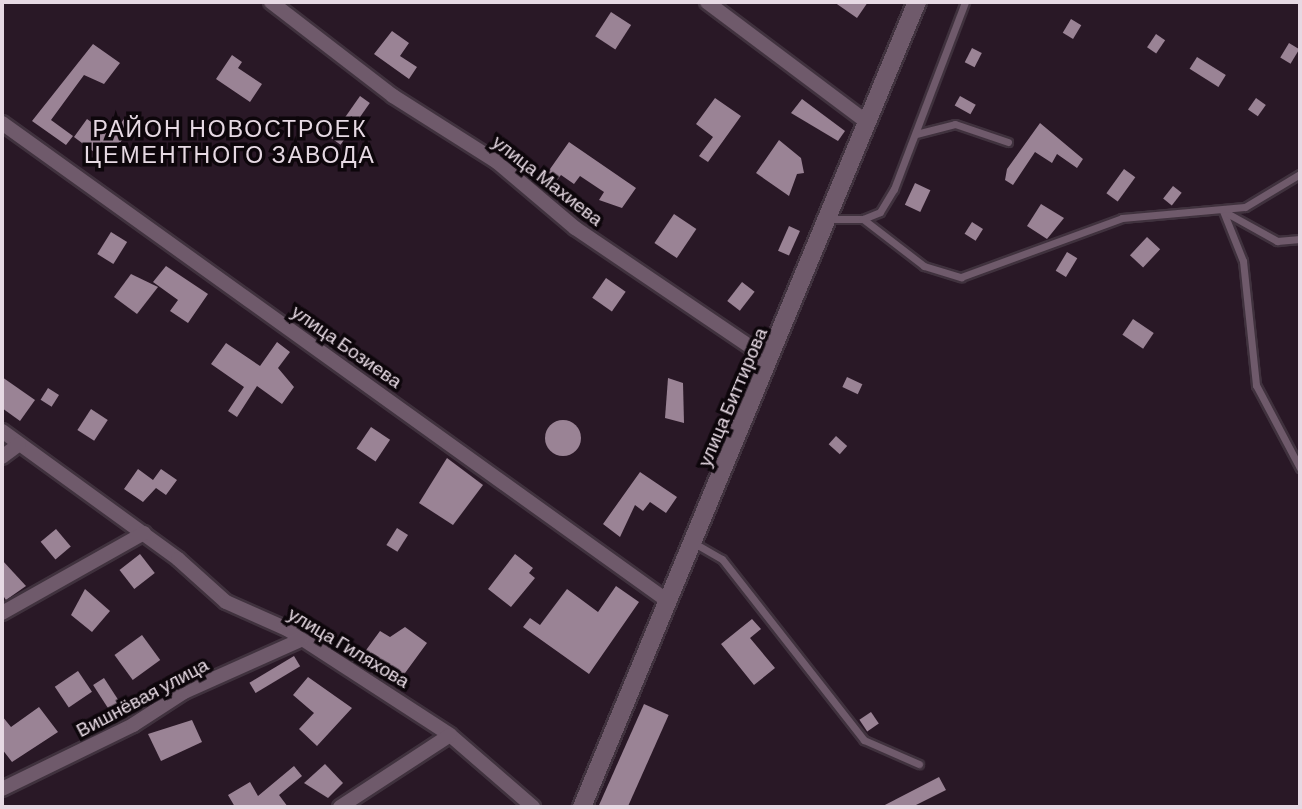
<!DOCTYPE html>
<html>
<head>
<meta charset="utf-8">
<style>
	body { margin:0 }
	#map { position:relative; width:1302px; height:809px; overflow:hidden; background:#291826; font-family:Barlow,sans-serif }
	div>[style] { position:absolute }
	[style*='--x'] { left:calc(var(--x)*1px); top:calc(var(--y)*1px); width:calc(var(--w)*1px); rotate:calc(var(--a)*1deg) }
	.building>* { inset:0; background:#9a8395; transform-origin:0 0 }
	.round { border-radius:50% }
	.roads { filter:drop-shadow(2px 0 #40323e) drop-shadow(-2px 0 #40323e) drop-shadow(0 2px #40323e) drop-shadow(0 -2px #40323e) }
	.lane>* { height:7px; margin:-3.5px; padding:0 3.5px; transform-origin:3.5px; border-radius:3.5px; background:#6f5a6b }
	.street>* { height:14px; margin:-7px; padding:0 7px; transform-origin:7px; border-radius:7px; background:#6f5a6b }
	.secondary>* { height:18px; margin:-9px; padding:0 9px; transform-origin:9px; border-radius:9px; background:#6f5a6b }
	span { translate:-50% -50%; white-space:nowrap; text-align:center; line-height:1.15; -webkit-text-stroke:7px #0d060b; paint-order:stroke }
	.street-label { font-size:19px; color:#e6d9e3 }
	.quarter-label { font-size:23px; color:#e6d9e3; letter-spacing:2px }
	.frame { position:absolute; inset:0; border:4px solid #e6d9e3; pointer-events:none }
</style>
</head>
<body>
<div id="map">
	<div class="building">
		<i style="clip-path:polygon(834px 2px,868px 2px,857px 18px)"></i>
		<i style="left:611px;top:12px;width:24px;height:29px;rotate:33deg"></i>
		<i style="left:1071px;top:19px;width:12px;height:16px;rotate:31deg"></i>
		<i style="clip-path:polygon(392px 31px,409px 43px,400px 56px,417px 67px,409px 79px,374px 54px)"></i>
		<i style="left:1156px;top:34px;width:11px;height:16px;rotate:34deg"></i>
		<i style="left:1289px;top:43px;width:12px;height:17px;rotate:31deg"></i>
		<i style="clip-path:polygon(93px 44px,120px 63px,104px 84px,84px 75px,51px 120px,73px 136px,66px 145px,32px 121px)"></i>
		<i style="left:972px;top:48px;width:11px;height:16px;rotate:27deg"></i>
		<i style="clip-path:polygon(232px 55px,242px 62px,238px 68px,262px 84px,250px 102px,216px 79px)"></i>
		<i style="left:1197px;top:57px;width:34px;height:14px;rotate:32deg"></i>
		<i style="left:360px;top:96px;width:12px;height:51px;rotate:35deg"></i>
		<i style="left:960px;top:96px;width:18px;height:11px;rotate:29deg"></i>
		<i style="clip-path:polygon(715px 98px,741px 116px,708px 162px,699px 156px,713px 137px,696px 124px)"></i>
		<i style="left:1256px;top:98px;width:12px;height:14px;rotate:35deg"></i>
		<i style="clip-path:polygon(802px 99px,845px 131px,838px 141px,791px 113px)"></i>
		<i style="clip-path:polygon(87px 119px,111px 136px,124px 119px,133px 125px,100px 170px,91px 163px,98px 155px,74px 137px)"></i>
		<i style="clip-path:polygon(1040px 123px,1083px 159px,1077px 168px,1057px 154px,1052px 163px,1035px 152px,1013px 185px,1005px 180px,1007px 169px)"></i>
		<i style="clip-path:polygon(779px 140px,801px 158px,804px 173px,797px 174px,789px 196px,756px 173px)"></i>
		<i style="clip-path:polygon(569px 142px,636px 188px,622px 208px,599px 200px,604px 192px,580px 176px,574px 184px,561px 175px,553px 186px,543px 179px)"></i>
		<i style="left:1124px;top:169px;width:14px;height:30px;rotate:36deg"></i>
		<i style="left:915px;top:183px;width:17px;height:24px;rotate:25deg"></i>
		<i style="left:1173px;top:186px;width:11px;height:16px;rotate:38deg"></i>
		<i style="clip-path:polygon(1041px 204px,1064px 218px,1047px 239px,1027px 226px)"></i>
		<i style="left:674px;top:214px;width:27px;height:35px;rotate:34deg"></i>
		<i style="left:972px;top:222px;width:13px;height:14px;rotate:32deg"></i>
		<i style="left:789px;top:226px;width:12px;height:27px;rotate:24deg"></i>
		<i style="left:111px;top:232px;width:19px;height:26px;rotate:32deg"></i>
		<i style="left:1147px;top:237px;width:18px;height:25px;rotate:43deg"></i>
		<i style="left:1067px;top:252px;width:12px;height:22px;rotate:31deg"></i>
		<i style="clip-path:polygon(166px 266px,208px 294px,188px 323px,170px 311px,178px 300px,153px 282px)"></i>
		<i style="clip-path:polygon(131px 274px,158px 287px,137px 314px,114px 297px)"></i>
		<i style="left:606px;top:278px;width:24px;height:24px;rotate:35deg"></i>
		<i style="left:742px;top:282px;width:16px;height:24px;rotate:38deg"></i>
		<i style="left:1133px;top:319px;width:25px;height:19px;rotate:34deg"></i>
		<i style="clip-path:polygon(277px 342px,290px 352px,278px 368px,294px 387px,282px 404px,257px 386px,237px 417px,228px 411px,244px 387px,211px 364px,226px 343px,260px 366px)"></i>
		<i style="clip-path:polygon(2px 377px,35px 400px,20px 421px,2px 408px)"></i>
		<i style="left:847px;top:377px;width:17px;height:11px;rotate:25deg"></i>
		<i style="clip-path:polygon(668px 378px,683px 383px,684px 423px,665px 418px)"></i>
		<i style="left:48px;top:388px;width:13px;height:14px;rotate:32deg"></i>
		<i style="left:91px;top:409px;width:20px;height:25px;rotate:33deg"></i>
		<i class="round" style="left:545px;top:420px;width:36px;height:36px"></i>
		<i style="left:371px;top:427px;width:23px;height:26px;rotate:34deg"></i>
		<i style="left:836px;top:436px;width:15px;height:11px;rotate:42deg"></i>
		<i style="clip-path:polygon(447px 458px,483px 485px,453px 525px,419px 503px)"></i>
		<i style="clip-path:polygon(138px 469px,153px 480px,161px 469px,177px 480px,166px 495px,156px 488px,143px 502px,124px 489px)"></i>
		<i style="clip-path:polygon(640px 472px,677px 497px,666px 513px,650px 502px,643px 511px,635px 505px,620px 537px,603px 524px)"></i>
		<i style="left:397px;top:528px;width:13px;height:20px;rotate:32deg"></i>
		<i style="left:56px;top:529px;width:23px;height:20px;rotate:50deg"></i>
		<i style="left:140px;top:554px;width:24px;height:26px;rotate:52deg"></i>
		<i style="clip-path:polygon(515px 554px,533px 568px,529px 573px,535px 578px,511px 607px,488px 589px)"></i>
		<i style="clip-path:polygon(2px 560px,26px 586px,6px 600px,2px 594px)"></i>
		<i style="clip-path:polygon(616px 586px,639px 602px,589px 674px,523px 627px,530px 618px,540px 625px,567px 589px,598px 612px)"></i>
		<i style="clip-path:polygon(85px 589px,110px 611px,92px 632px,71px 615px)"></i>
		<i style="clip-path:polygon(752px 619px,761px 629px,750px 638px,775px 668px,754px 685px,721px 644px)"></i>
		<i style="clip-path:polygon(405px 627px,427px 643px,397px 684px,361px 657px,380px 631px,390px 637px)"></i>
		<i style="left:142px;top:635px;width:31px;height:34px;rotate:54deg"></i>
		<i style="left:294px;top:656px;width:12px;height:52px;rotate:59deg"></i>
		<i style="left:78px;top:671px;width:25px;height:28px;rotate:56deg"></i>
		<i style="clip-path:polygon(308px 677px,352px 708px,317px 746px,299px 729px,314px 713px,293px 695px)"></i>
		<i style="left:104px;top:678px;width:40px;height:13px;rotate:57deg"></i>
		<i style="left:644px;top:704px;width:27px;height:111px;rotate:24deg"></i>
		<i style="clip-path:polygon(39px 707px,58px 732px,12px 762px,2px 749px,2px 716px,11px 727px)"></i>
		<i style="left:871px;top:712px;width:14px;height:14px;rotate:56deg"></i>
		<i style="clip-path:polygon(192px 720px,202px 742px,161px 761px,148px 734px)"></i>
		<i style="clip-path:polygon(325px 764px,343px 783px,328px 798px,304px 783px)"></i>
		<i style="clip-path:polygon(294px 766px,302px 776px,279px 795px,288px 807px,235px 807px,228px 795px,250px 782px,258px 796px)"></i>
		<i style="clip-path:polygon(939px 777px,946px 790px,912px 807px,881px 807px)"></i>
	</div>
	<div class="roads">
		<div class="lane">
			<i style="--x:916;--y:134;--w:40;--a:-14.4"></i>
			<i style="--x:955;--y:124;--w:56;--a:18.8"></i>
			<i style="--x:1223;--y:211;--w:54;--a:68.2"></i>
			<i style="--x:1243;--y:261;--w:125;--a:84"></i>
			<i style="--x:1256;--y:385;--w:94;--a:62.1"></i>
			<i style="--x:1225;--y:212;--w:60;--a:29.1"></i>
			<i style="--x:1277;--y:241;--w:23;--a:-5"></i>
			<i style="--x:829;--y:219;--w:34;--a:0"></i>
			<i style="--x:863;--y:219;--w:77;--a:37.6"></i>
			<i style="--x:924;--y:266;--w:39;--a:17"></i>
			<i style="--x:961;--y:277;--w:171;--a:-20.1"></i>
			<i style="--x:1122;--y:218;--w:123;--a:-5.1"></i>
			<i style="--x:1245;--y:207;--w:64;--a:-31"></i>
			<i style="--x:863;--y:219;--w:18;--a:-22"></i>
			<i style="--x:880;--y:212;--w:27;--a:-59"></i>
			<i style="--x:894;--y:189;--w:200;--a:-69.2"></i>
			<i style="--x:694;--y:543;--w:32;--a:30"></i>
			<i style="--x:722;--y:559;--w:230;--a:51.9"></i>
			<i style="--x:864;--y:740;--w:60;--a:23.6"></i>
		</div>
		<div class="street">
			<i style="--x:271;--y:2;--w:154;--a:37.6"></i>
			<i style="--x:393;--y:96;--w:123;--a:32.4"></i>
			<i style="--x:497;--y:162;--w:102;--a:40.2"></i>
			<i style="--x:575;--y:228;--w:235;--a:34.1"></i>
			<i style="--x:707;--y:2;--w:201;--a:36.9"></i>
			<i style="--x:2;--y:123;--w:821;--a:35.68"></i>
			<i style="--x:2;--y:431;--w:218;--a:36"></i>
			<i style="--x:178;--y:559;--w:64;--a:41.9"></i>
			<i style="--x:226;--y:602;--w:67;--a:23.9"></i>
			<i style="--x:287;--y:629;--w:194;--a:33"></i>
			<i style="--x:450;--y:735;--w:110;--a:40.9"></i>
			<i style="--x:2;--y:457;--w:21;--a:-37"></i>
			<i style="--x:2;--y:613;--w:163;--a:-29.4"></i>
			<i style="--x:2;--y:789;--w:146;--a:-26"></i>
			<i style="--x:133;--y:725;--w:61;--a:-32.9"></i>
			<i style="--x:184;--y:692;--w:127;--a:-24.1"></i>
			<i style="--x:340;--y:807;--w:131;--a:-33.2"></i>
		</div>
		<div class="secondary">
			<i style="--x:582;--y:807;--w:872;--a:-67.41"></i>
		</div>
	</div>
	<div class="street-label">
		<span style="left:548px;top:180px;rotate:38deg">улица Махиева</span>
		<span style="left:347px;top:346px;rotate:35deg">улица Бозиева</span>
		<span style="left:732px;top:397px;rotate:-67deg">улица Биттирова</span>
		<span style="left:349px;top:647px;rotate:31deg">улица Гиляхова</span>
		<span style="left:142px;top:697px;rotate:-28deg">Вишнёвая улица</span>
	</div>
	<div class="quarter-label">
		<span style="left:230px;top:141px">РАЙОН НОВОСТРОЕК<br>ЦЕМЕНТНОГО ЗАВОДА</span>
	</div>
	<div class="frame"></div>
</div>
</body>
</html>
